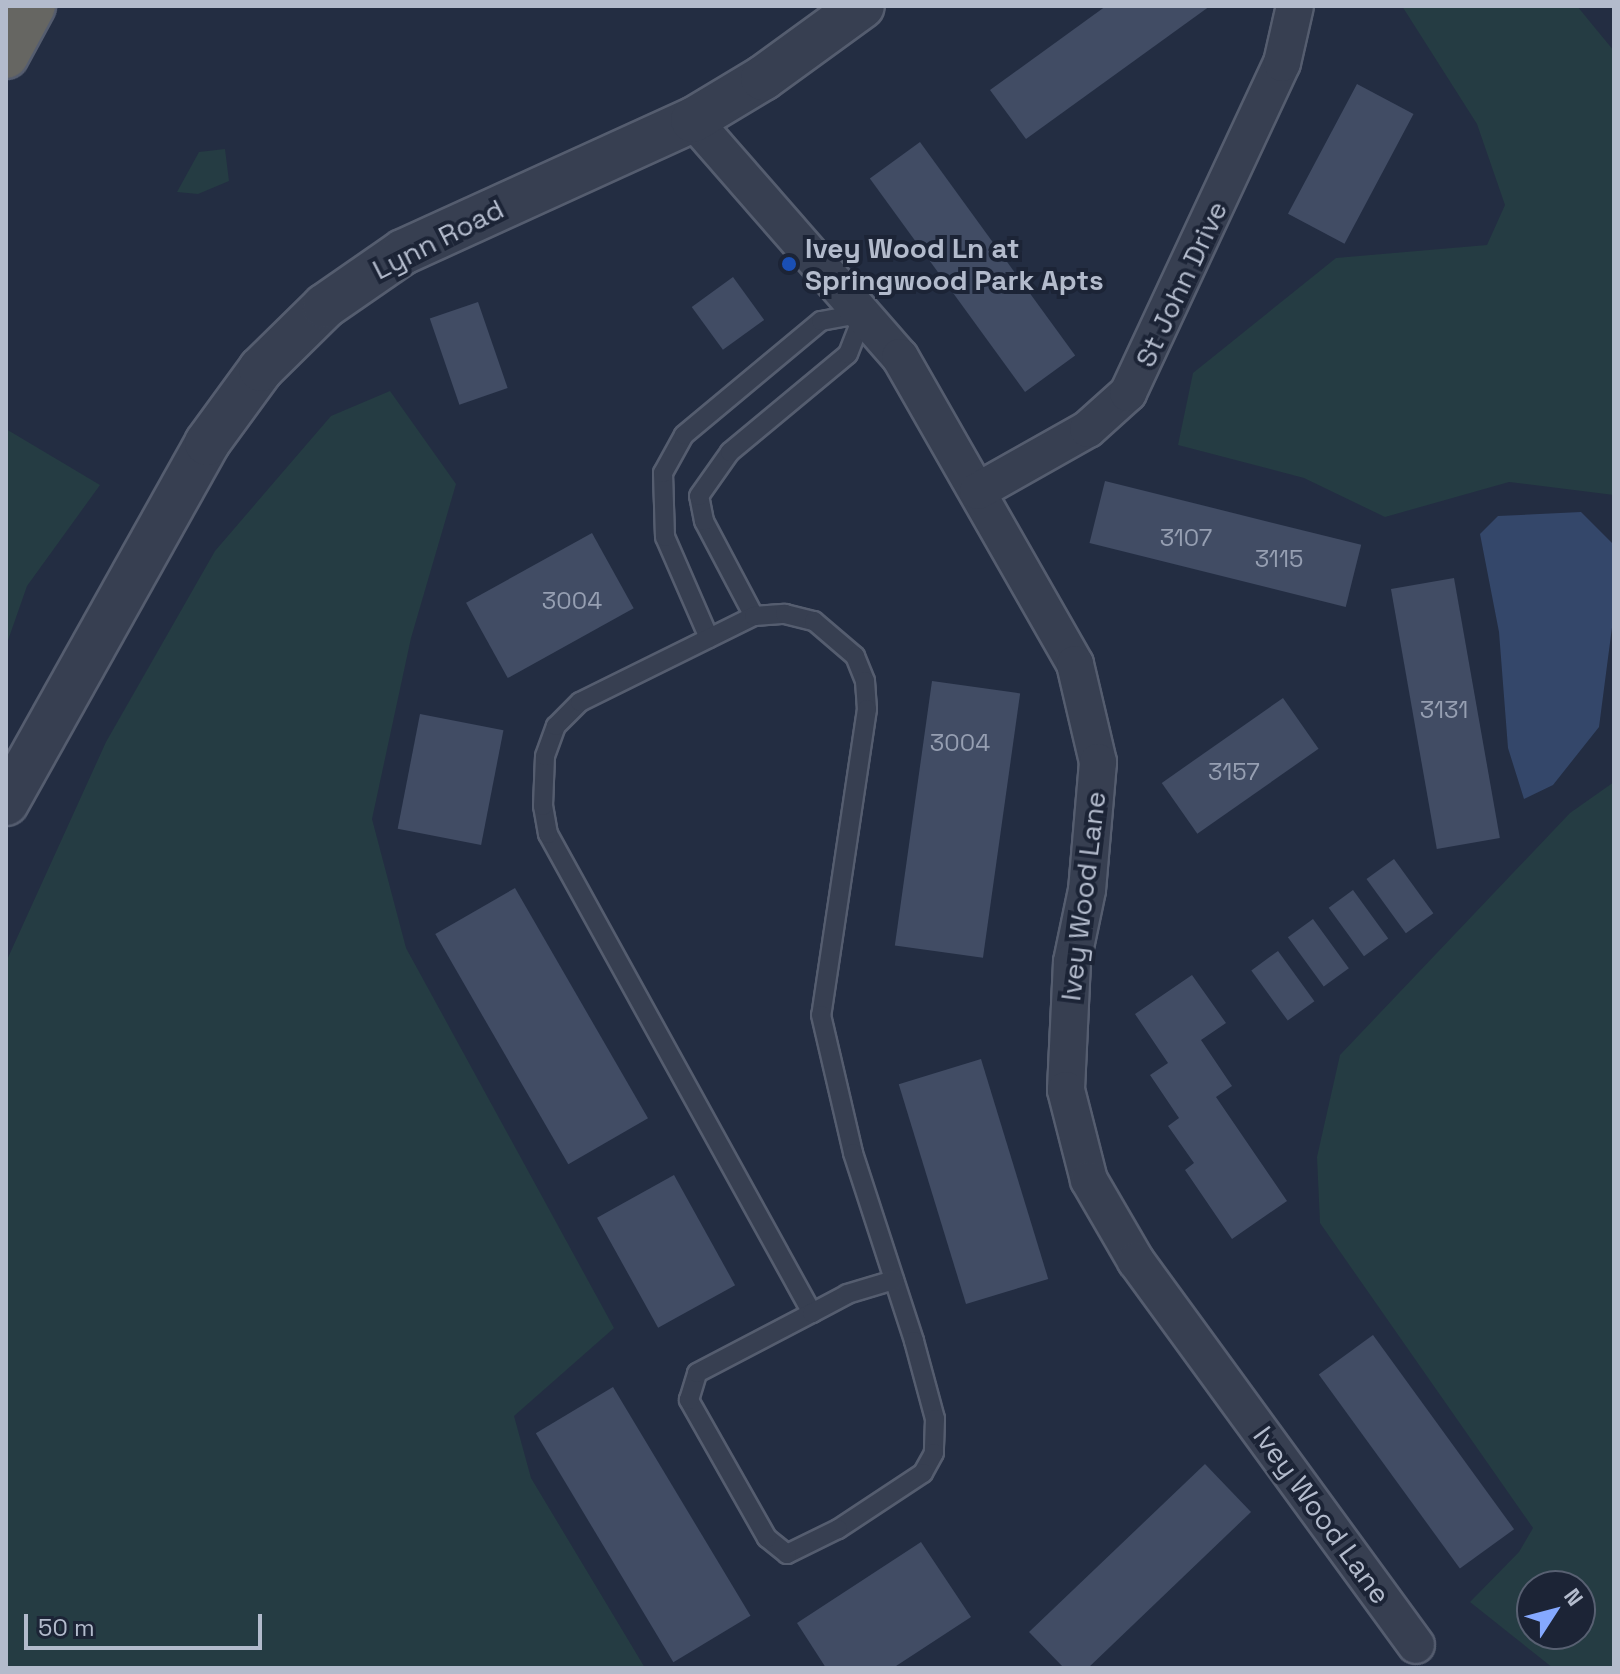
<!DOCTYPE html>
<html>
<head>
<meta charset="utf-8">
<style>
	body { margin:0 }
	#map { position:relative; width:1620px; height:1674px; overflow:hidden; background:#232d42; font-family:"Space Grotesk",sans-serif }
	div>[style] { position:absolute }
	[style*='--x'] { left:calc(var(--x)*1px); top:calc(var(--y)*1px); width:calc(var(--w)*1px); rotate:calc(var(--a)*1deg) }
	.green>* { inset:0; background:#253c43 }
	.water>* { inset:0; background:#34476a }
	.building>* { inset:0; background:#414c64; transform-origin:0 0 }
	.roads { filter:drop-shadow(2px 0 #555d6f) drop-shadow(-2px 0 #555d6f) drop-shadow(0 2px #555d6f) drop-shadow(0 -2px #555d6f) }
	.service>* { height:18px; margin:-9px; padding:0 9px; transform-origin:9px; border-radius:9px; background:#373f51 }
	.minor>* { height:36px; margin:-18px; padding:0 18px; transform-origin:18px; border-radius:18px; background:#373f51 }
	.tertiary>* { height:44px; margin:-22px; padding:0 22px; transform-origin:22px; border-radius:22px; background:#373f51 }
	.trunk>* { height:44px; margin:-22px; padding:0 22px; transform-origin:22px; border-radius:22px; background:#666662 }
	.dots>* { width:22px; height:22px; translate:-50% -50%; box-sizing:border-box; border:4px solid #1c2436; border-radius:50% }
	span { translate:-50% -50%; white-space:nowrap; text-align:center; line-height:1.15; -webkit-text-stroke:8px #1c2436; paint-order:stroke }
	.number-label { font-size:24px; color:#969fb2 }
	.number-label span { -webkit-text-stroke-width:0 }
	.street-label { font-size:28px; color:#b3bbcc }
	.poi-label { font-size:28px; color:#b3bbcc; font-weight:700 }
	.left { translate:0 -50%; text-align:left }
	.frame { position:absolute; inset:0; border:8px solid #b3bbcc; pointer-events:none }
	.north { position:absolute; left:1516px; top:1570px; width:80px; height:80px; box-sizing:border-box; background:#1c2436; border:2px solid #586072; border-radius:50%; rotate:54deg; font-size:22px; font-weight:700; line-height:32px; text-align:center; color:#b3bbcc }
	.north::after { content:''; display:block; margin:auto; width:28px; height:36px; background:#85a9ff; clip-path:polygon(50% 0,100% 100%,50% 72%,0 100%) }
	.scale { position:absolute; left:24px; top:1614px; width:238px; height:36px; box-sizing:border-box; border:4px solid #b3bbcc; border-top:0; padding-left:10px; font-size:24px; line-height:28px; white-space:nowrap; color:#b3bbcc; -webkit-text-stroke:6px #1c2436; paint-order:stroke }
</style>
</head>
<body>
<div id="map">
	<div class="green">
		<i style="clip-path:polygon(1402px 6px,1577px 6px,1614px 51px,1614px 495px,1509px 482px,1385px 517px,1304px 478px,1178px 445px,1193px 373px,1336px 258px,1487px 245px,1505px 205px,1477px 124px)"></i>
		<i style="clip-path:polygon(225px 149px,229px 181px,198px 194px,177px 192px,199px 152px)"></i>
		<i style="clip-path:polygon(390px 391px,456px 484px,411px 638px,372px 819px,406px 948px,614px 1328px,514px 1416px,531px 1478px,645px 1668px,6px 1668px,6px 962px,106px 742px,215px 551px,331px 416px)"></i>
		<i style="clip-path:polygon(6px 429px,100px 485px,27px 586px,6px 646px)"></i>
		<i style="clip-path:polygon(evenodd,1614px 782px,1614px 1668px,1553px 1668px,1470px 1602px,1519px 1552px,1533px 1528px,1320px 1223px,1317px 1157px,1340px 1055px,1570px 813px,1614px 782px,1580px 1586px,1580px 1634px,1532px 1634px,1532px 1586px,1580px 1586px)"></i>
	</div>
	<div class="water">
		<i style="clip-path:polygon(1581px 512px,1614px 545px,1614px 612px,1599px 727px,1553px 785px,1524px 799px,1508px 748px,1499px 632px,1480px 534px,1498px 516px)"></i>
	</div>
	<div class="building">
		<i style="clip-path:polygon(1106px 6px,1210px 6px,1026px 139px,990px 90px)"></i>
		<i style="left:1357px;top:84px;width:64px;height:147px;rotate:28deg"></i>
		<i style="left:920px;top:142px;width:264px;height:62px;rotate:54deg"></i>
		<i style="left:733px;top:277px;width:53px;height:51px;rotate:54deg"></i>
		<i style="left:478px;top:302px;width:91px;height:51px;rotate:71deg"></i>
		<i style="left:1105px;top:481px;width:264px;height:64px;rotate:14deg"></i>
		<i style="left:592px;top:533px;width:86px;height:144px;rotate:61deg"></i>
		<i style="left:1454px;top:578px;width:264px;height:64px;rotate:80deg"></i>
		<i style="left:932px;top:681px;width:89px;height:267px;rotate:8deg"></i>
		<i style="left:1283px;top:698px;width:62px;height:148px;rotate:55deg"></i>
		<i style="left:420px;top:714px;width:85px;height:117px;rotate:11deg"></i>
		<i style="left:1394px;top:859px;width:67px;height:34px;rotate:54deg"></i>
		<i style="left:515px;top:888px;width:266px;height:92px;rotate:60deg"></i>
		<i style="left:1353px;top:890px;width:60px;height:30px;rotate:54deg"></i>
		<i style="left:1313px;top:919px;width:61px;height:31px;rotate:54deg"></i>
		<i style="left:1278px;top:951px;width:62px;height:33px;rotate:54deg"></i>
		<i style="clip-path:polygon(1192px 975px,1226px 1023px,1201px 1040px,1232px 1086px,1216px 1097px,1287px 1201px,1232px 1239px,1185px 1170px,1194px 1163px,1168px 1126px,1179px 1118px,1150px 1075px,1168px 1063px,1135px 1014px)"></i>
		<i style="left:981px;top:1059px;width:230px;height:86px;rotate:73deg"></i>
		<i style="left:674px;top:1175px;width:126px;height:88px;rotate:61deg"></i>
		<i style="left:1373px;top:1335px;width:240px;height:67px;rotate:54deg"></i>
		<i style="left:613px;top:1387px;width:267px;height:90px;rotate:59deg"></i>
		<i style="clip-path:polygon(1205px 1464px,1251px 1512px,1088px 1668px,1064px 1668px,1029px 1632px)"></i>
		<i style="clip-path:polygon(921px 1542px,971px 1617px,893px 1668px,826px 1668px,797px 1623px)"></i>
	</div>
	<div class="roads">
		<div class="service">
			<i style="--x:754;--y:616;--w:107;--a:-117.8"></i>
			<i style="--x:704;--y:521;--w:25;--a:-101"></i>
			<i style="--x:699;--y:496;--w:54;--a:-54.8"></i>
			<i style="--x:730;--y:452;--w:153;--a:-39.7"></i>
			<i style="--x:848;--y:354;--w:44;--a:-68.7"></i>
			<i style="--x:709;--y:638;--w:110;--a:-113.5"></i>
			<i style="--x:665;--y:537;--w:64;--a:-91.8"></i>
			<i style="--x:663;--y:473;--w:43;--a:-61.1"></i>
			<i style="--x:684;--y:435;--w:178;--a:-39.8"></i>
			<i style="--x:821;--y:321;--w:44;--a:-10.5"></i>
			<i style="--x:812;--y:1313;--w:547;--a:-118.86"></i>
			<i style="--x:548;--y:834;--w:28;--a:-100"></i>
			<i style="--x:543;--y:806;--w:50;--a:-87.7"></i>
			<i style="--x:545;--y:756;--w:32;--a:-70"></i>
			<i style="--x:556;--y:726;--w:34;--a:-45"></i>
			<i style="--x:580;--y:702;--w:194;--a:-26.3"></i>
			<i style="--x:754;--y:616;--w:31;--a:-4"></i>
			<i style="--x:785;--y:614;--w:30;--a:14"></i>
			<i style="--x:814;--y:621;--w:54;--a:40.5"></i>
			<i style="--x:855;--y:656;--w:27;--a:68"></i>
			<i style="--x:865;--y:681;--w:28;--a:86"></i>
			<i style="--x:867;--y:709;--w:309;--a:98.5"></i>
			<i style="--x:821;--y:1015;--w:142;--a:76.9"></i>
			<i style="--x:853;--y:1153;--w:198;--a:72"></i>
			<i style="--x:914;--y:1341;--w:81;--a:74.9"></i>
			<i style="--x:935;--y:1419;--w:34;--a:92"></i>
			<i style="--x:934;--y:1453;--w:23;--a:119"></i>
			<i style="--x:923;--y:1473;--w:102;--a:146.6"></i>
			<i style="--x:838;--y:1529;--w:57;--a:153.9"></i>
			<i style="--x:787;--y:1554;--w:26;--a:-141"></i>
			<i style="--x:767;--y:1538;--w:159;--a:-119.5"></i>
			<i style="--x:689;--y:1400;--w:28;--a:-73"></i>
			<i style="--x:697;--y:1373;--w:130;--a:-27.6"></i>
			<i style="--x:812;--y:1313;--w:40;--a:-28"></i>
			<i style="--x:847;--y:1294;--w:49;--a:-16.6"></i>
		</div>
		<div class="minor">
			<i style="--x:693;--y:120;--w:315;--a:48.9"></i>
			<i style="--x:900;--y:357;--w:353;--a:60.3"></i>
			<i style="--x:1075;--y:664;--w:101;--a:76.8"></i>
			<i style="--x:1098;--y:762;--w:128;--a:94.9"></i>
			<i style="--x:1087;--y:890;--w:74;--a:101.8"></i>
			<i style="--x:1072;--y:962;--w:128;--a:92.7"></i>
			<i style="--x:1066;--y:1090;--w:93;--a:75.7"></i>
			<i style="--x:1089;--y:1180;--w:94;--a:59.9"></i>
			<i style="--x:1136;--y:1261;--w:475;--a:53.9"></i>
			<i style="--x:978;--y:491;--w:126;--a:-29.4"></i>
			<i style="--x:1088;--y:429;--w:54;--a:-42"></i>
			<i style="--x:1128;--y:393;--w:364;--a:-65"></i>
			<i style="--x:1282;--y:63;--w:58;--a:-77.2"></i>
		</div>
		<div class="tertiary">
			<i style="--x:6;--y:803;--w:412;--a:-60.8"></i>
			<i style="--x:207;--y:443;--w:92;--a:-53.9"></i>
			<i style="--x:261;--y:369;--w:90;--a:-44.5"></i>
			<i style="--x:325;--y:306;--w:95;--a:-34.7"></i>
			<i style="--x:403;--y:252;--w:319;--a:-24.5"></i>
			<i style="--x:693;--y:120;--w:82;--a:-31"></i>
			<i style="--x:763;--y:78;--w:122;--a:-36"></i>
		</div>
		<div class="trunk">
			<i style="--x:6;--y:56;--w:57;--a:-61.6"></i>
		</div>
	</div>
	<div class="dots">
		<i style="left:789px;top:264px;background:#1a4fb4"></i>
	</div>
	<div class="number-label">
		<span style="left:1186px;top:538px">3107</span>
		<span style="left:1279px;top:559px">3115</span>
		<span style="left:572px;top:601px">3004</span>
		<span style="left:1444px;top:710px">3131</span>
		<span style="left:960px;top:743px">3004</span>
		<span style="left:1234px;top:772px">3157</span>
	</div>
	<div class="street-label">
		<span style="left:438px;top:239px;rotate:-27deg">Lynn Road</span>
		<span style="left:1181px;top:284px;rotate:-65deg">St John Drive</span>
		<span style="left:1083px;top:896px;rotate:-83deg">Ivey Wood Lane</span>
		<span style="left:1322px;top:1515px;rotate:54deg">Ivey Wood Lane</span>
	</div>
	<div class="poi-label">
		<span class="left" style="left:805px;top:264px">Ivey Wood Ln at<br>Springwood Park Apts</span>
	</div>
	<div class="frame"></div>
	<div class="north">N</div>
	<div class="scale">50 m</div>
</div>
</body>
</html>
